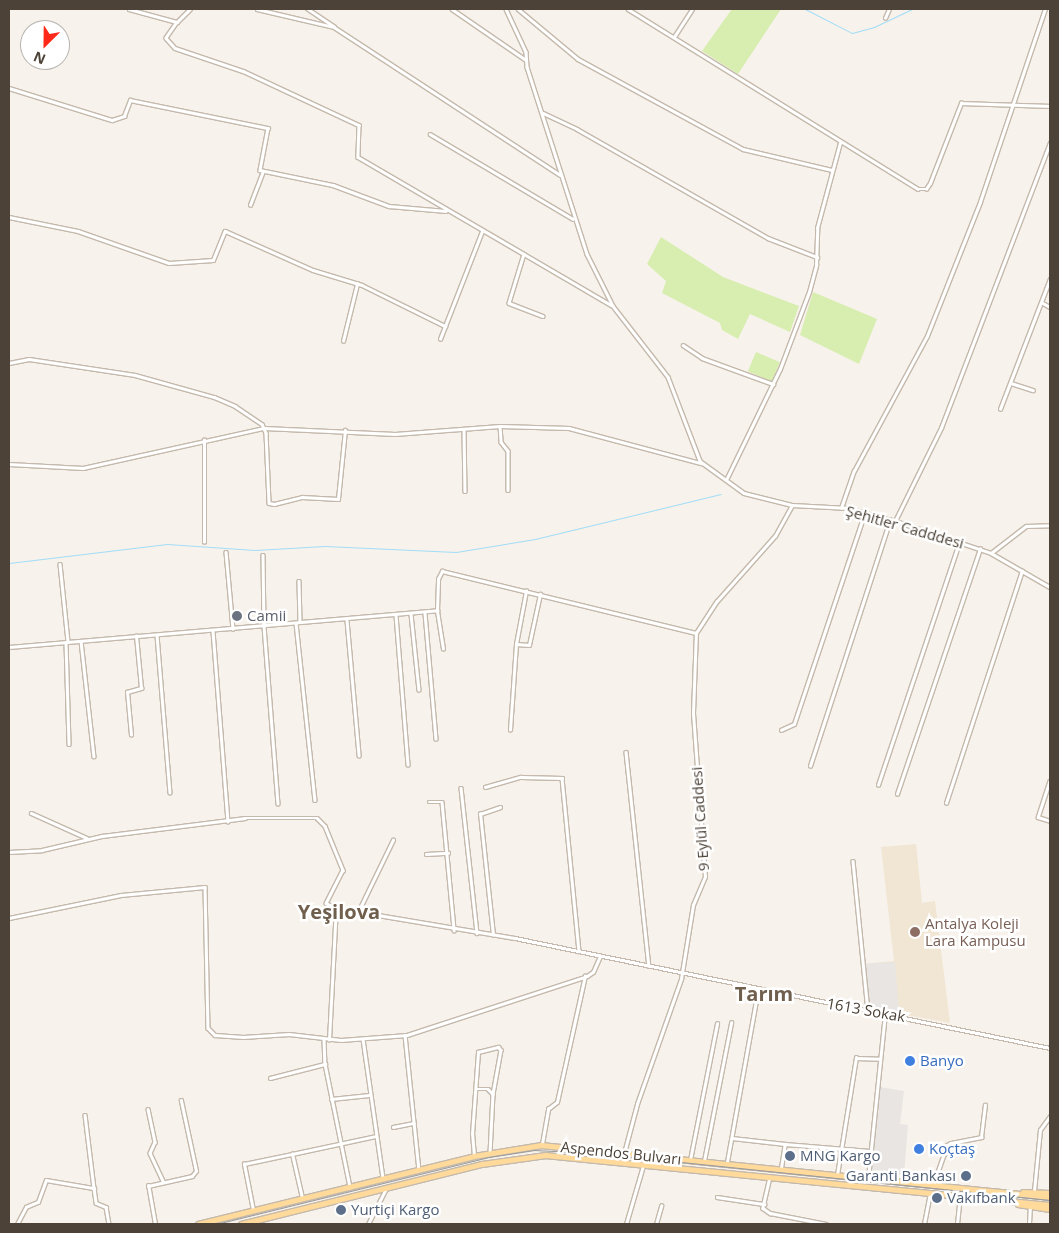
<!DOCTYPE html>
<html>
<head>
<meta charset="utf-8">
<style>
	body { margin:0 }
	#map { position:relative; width:1059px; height:1233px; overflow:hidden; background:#f7f2eb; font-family:"Open Sans",sans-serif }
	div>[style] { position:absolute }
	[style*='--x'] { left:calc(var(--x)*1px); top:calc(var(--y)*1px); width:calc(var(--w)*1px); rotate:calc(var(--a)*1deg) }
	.education>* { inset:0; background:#f1e6d3 }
	.green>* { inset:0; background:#d8eeb0; transform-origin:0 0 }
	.parking>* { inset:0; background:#e8e5e2 }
	.stream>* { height:1px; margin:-0.5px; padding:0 0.5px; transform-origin:0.5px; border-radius:0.5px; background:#a2ddf8 }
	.roads { filter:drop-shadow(1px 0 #c4b9ac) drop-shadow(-1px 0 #c4b9ac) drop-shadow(0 1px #c4b9ac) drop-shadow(0 -1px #c4b9ac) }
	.street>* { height:2.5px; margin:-1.25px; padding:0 1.25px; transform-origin:1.25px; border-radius:1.25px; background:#fff }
	.primary>* { height:4.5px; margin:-2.25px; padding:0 2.25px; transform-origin:2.25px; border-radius:2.25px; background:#ffda9b }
	.tram>* { height:1px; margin:-0.5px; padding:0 0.5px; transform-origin:0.5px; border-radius:0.5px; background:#9a9a9a }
	.dots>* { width:14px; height:14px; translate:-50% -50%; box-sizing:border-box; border:2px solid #fff; border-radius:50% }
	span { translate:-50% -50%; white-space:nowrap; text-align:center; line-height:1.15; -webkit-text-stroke:5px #fff; paint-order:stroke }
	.street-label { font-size:15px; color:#4c4237 }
	.worship-label { font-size:15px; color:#5b616d }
	.left { translate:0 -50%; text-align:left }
	.education-label { font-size:15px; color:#785e54 }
	.shop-label { font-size:15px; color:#366cbe }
	.service-label { font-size:15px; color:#4e5e75 }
	.right { translate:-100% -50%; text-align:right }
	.district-label { font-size:20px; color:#705f4d; font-weight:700 }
	.frame { position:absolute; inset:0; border:10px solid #4c4237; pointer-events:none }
	.north { position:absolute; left:20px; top:20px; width:50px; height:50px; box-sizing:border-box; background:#fff; border:1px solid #b7b3af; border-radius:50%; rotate:203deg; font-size:14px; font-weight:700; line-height:20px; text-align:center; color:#4c4237 }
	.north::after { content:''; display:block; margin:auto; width:18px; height:22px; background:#ff2819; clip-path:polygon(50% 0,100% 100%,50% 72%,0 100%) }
</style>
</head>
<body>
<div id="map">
	<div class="education">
		<i style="clip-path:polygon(916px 844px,922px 903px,935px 901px,950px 1023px,869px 1008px,863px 964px,894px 961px,881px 847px)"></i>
	</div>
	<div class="green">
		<i style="clip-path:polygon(732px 9px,781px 9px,738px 74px,702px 51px)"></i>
		<i style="clip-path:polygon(661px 237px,723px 277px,799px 306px,790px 332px,750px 314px,738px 339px,722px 330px,720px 323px,662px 293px,666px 281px,647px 264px)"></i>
		<i style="clip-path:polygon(813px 292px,877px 319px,859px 364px,800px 335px)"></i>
		<i style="left:756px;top:352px;width:26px;height:21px;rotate:23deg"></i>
	</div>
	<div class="parking">
		<i style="clip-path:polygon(895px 962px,899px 1012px,870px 1008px,864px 964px)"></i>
		<i style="clip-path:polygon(880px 1087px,904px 1091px,900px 1124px,908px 1125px,904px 1175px,871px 1172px)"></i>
	</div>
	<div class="stream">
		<i style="--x:805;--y:9;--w:53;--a:27.1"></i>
		<i style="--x:852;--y:33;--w:23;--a:-15"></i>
		<i style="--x:874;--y:27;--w:42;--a:-25.3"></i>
		<i style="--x:9;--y:563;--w:159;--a:-6.9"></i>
		<i style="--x:167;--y:544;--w:88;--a:3.9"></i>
		<i style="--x:255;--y:550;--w:70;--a:-3.3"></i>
		<i style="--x:325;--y:546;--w:131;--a:2.6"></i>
		<i style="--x:456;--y:552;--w:80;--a:-9.3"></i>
		<i style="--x:535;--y:539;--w:191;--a:-13.6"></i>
	</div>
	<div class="roads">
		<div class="street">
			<i style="--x:129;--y:9;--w:50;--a:15.2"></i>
			<i style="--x:177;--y:22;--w:19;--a:125"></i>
			<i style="--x:166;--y:38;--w:13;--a:48"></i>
			<i style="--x:175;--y:48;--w:72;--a:18.7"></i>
			<i style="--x:243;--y:71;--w:128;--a:25"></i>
			<i style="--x:359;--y:125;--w:32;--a:92"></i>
			<i style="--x:358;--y:157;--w:192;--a:30.3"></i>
			<i style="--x:524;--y:254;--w:51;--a:107"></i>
			<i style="--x:509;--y:303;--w:36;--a:21"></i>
			<i style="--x:257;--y:9;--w:79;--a:13.2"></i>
			<i style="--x:334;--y:27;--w:32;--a:-146"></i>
			<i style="--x:452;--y:9;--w:90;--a:34.6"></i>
			<i style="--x:506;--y:9;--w:47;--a:65.1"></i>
			<i style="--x:526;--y:52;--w:15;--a:86"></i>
			<i style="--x:527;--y:67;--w:196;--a:72.2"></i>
			<i style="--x:587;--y:254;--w:58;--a:63.4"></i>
			<i style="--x:613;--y:306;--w:90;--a:52.2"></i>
			<i style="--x:668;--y:377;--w:90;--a:69.1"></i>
			<i style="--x:700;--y:461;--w:54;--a:36"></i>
			<i style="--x:744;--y:493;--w:49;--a:14"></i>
			<i style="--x:792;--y:505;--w:56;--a:3.1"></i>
			<i style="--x:848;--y:508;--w:56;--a:15.5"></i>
			<i style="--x:902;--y:523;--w:94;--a:18.6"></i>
			<i style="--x:991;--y:553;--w:68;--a:30"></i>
			<i style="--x:518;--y:9;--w:78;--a:39.8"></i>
			<i style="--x:578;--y:59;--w:188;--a:28.6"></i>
			<i style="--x:743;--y:149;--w:91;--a:13.3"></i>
			<i style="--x:628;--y:9;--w:341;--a:31.8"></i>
			<i style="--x:918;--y:189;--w:8;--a:0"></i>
			<i style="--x:926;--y:189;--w:7;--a:-56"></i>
			<i style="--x:930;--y:183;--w:86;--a:-68.8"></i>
			<i style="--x:961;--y:103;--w:89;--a:1.9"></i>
			<i style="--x:885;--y:18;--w:10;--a:-66"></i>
			<i style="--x:177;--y:22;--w:18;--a:-45"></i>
			<i style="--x:334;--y:27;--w:270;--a:33.2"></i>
			<i style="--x:674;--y:37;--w:33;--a:-57"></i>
			<i style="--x:9;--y:88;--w:108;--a:17.3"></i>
			<i style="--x:112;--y:120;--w:13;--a:-18"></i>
			<i style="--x:124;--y:116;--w:17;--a:-69"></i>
			<i style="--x:130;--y:100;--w:141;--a:11.5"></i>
			<i style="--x:268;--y:128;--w:43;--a:100.8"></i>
			<i style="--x:260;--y:170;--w:75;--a:11.6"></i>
			<i style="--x:333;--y:185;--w:60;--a:20.6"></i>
			<i style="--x:389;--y:206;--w:57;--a:5"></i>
			<i style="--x:543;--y:113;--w:38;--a:25"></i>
			<i style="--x:577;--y:129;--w:220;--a:29.7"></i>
			<i style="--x:768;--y:238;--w:53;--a:21.2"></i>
			<i style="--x:430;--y:134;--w:166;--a:30.7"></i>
			<i style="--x:250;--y:205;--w:36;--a:-69"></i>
			<i style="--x:9;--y:217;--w:70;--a:11.5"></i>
			<i style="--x:78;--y:231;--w:96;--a:19.4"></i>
			<i style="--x:169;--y:263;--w:44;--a:-3.9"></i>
			<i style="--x:213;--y:260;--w:31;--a:-68"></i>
			<i style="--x:225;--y:231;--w:96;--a:23.9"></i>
			<i style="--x:313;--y:270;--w:51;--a:17"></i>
			<i style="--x:362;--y:285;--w:93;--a:26.3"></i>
			<i style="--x:524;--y:254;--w:101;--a:30.4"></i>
			<i style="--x:1043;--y:303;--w:8;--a:30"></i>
			<i style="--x:440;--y:339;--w:116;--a:-68.7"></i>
			<i style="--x:343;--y:341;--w:59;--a:-76.2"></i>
			<i style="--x:683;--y:345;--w:23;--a:34"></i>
			<i style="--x:702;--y:358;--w:76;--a:20.1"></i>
			<i style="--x:9;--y:363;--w:20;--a:-11"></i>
			<i style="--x:29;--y:359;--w:107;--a:8.6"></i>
			<i style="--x:135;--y:375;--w:82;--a:15.6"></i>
			<i style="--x:214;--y:397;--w:23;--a:23"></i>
			<i style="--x:235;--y:406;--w:32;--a:34"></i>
			<i style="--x:262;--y:424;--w:10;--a:66"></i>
			<i style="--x:266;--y:433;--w:70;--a:87.5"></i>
			<i style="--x:269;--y:503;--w:5;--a:11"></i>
			<i style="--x:274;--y:504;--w:29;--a:-14"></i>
			<i style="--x:302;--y:497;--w:36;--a:3"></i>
			<i style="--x:338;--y:499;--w:69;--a:-84.2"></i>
			<i style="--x:1011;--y:383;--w:23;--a:18"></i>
			<i style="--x:1000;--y:409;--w:139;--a:-69"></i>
			<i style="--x:500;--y:426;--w:69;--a:1.7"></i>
			<i style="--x:569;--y:428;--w:137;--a:14.9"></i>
			<i style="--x:464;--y:430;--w:61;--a:89.1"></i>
			<i style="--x:9;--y:464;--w:74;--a:3.1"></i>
			<i style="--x:83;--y:468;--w:185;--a:-12.5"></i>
			<i style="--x:264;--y:428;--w:131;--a:2.6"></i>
			<i style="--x:395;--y:434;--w:105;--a:-4.4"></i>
			<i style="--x:500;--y:426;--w:16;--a:86"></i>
			<i style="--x:501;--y:442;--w:11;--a:52"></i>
			<i style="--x:508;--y:451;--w:39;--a:90"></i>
			<i style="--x:726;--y:480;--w:123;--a:-64.1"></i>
			<i style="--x:780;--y:369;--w:82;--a:-69.4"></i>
			<i style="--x:809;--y:292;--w:28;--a:-75"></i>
			<i style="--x:816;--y:265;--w:37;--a:-88"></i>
			<i style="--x:817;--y:228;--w:88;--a:-74.9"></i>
			<i style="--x:841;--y:508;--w:39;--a:-71"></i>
			<i style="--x:854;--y:471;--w:153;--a:-61.6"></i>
			<i style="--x:927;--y:336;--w:144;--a:-68.4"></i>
			<i style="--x:980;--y:202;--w:204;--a:-71.4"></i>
			<i style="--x:895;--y:521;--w:104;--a:-63.7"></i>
			<i style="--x:941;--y:428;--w:305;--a:-69.1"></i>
			<i style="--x:204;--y:542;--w:102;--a:-90"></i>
			<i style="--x:226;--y:552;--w:77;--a:84.8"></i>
			<i style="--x:991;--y:553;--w:44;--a:-37.6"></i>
			<i style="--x:1026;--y:526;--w:24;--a:-2"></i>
			<i style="--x:263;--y:555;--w:71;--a:89.2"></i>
			<i style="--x:264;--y:626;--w:178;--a:85.5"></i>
			<i style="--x:60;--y:564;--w:78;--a:84.1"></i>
			<i style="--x:299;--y:581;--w:41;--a:88.6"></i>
			<i style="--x:425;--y:613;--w:126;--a:85"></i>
			<i style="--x:411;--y:614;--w:76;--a:84"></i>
			<i style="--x:396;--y:615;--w:150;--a:85.4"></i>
			<i style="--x:347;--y:620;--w:136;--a:84.9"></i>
			<i style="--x:296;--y:623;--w:178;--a:83.9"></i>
			<i style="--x:213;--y:631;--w:191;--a:85.5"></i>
			<i style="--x:157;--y:635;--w:158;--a:85.3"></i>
			<i style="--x:81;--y:641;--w:116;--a:83.6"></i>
			<i style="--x:66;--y:642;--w:102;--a:88.3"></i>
			<i style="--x:516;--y:644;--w:13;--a:4"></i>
			<i style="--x:529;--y:645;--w:52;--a:-77.8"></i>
			<i style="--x:9;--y:647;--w:430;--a:-4.9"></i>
			<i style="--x:443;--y:649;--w:39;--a:-99"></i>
			<i style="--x:437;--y:610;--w:31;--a:-88"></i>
			<i style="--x:438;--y:579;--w:9;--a:-63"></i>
			<i style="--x:442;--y:571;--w:261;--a:13.7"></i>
			<i style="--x:510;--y:730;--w:86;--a:-86"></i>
			<i style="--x:516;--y:644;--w:54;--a:-79.3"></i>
			<i style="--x:781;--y:730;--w:14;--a:-25"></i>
			<i style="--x:794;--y:724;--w:224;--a:-71.5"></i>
			<i style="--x:131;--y:735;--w:43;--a:-95.3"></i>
			<i style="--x:127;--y:692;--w:15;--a:-16"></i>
			<i style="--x:141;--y:688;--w:52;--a:-95.5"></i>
			<i style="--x:626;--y:752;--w:215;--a:83.9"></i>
			<i style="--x:810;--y:766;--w:259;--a:-72"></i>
			<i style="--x:1050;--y:781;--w:38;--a:108"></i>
			<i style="--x:1038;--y:817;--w:13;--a:18"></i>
			<i style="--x:878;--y:785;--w:255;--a:-71.5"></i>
			<i style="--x:485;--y:787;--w:37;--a:-16"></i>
			<i style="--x:521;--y:777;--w:41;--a:1.4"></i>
			<i style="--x:562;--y:778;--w:174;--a:84.4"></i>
			<i style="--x:461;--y:788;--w:146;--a:83.7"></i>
			<i style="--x:897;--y:794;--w:259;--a:-71.3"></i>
			<i style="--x:429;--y:802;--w:13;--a:0"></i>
			<i style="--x:442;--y:802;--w:129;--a:84.6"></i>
			<i style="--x:946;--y:803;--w:244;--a:-71.9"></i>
			<i style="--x:31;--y:813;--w:61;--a:24.1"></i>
			<i style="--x:9;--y:852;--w:33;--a:-3"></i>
			<i style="--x:42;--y:850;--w:62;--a:-13.1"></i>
			<i style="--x:102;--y:836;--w:144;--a:-7.2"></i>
			<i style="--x:245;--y:818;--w:72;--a:0"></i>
			<i style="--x:317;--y:818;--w:11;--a:45"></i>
			<i style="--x:325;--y:826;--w:48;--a:67.8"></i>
			<i style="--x:343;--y:870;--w:37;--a:117"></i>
			<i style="--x:326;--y:903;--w:11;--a:27"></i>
			<i style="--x:426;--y:854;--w:22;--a:-3"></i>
			<i style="--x:853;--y:861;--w:150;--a:84.3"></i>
			<i style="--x:358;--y:912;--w:80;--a:-64.1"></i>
			<i style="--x:9;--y:918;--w:114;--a:-11.6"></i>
			<i style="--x:121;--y:895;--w:84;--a:-5.4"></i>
			<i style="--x:205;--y:887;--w:141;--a:88.8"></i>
			<i style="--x:208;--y:1028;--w:10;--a:45"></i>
			<i style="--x:215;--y:1035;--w:28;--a:4"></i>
			<i style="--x:243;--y:1037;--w:46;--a:-3.7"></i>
			<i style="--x:289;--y:1034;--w:52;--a:6.6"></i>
			<i style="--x:341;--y:1040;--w:66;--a:-4.3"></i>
			<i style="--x:407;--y:1035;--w:189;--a:-18.1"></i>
			<i style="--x:587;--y:976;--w:7;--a:-34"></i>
			<i style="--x:593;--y:972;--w:17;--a:-66"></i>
			<i style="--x:493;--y:935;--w:122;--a:-96.1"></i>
			<i style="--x:480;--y:814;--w:21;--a:-19"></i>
			<i style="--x:405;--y:1035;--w:136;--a:84.1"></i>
			<i style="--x:324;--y:1039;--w:25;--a:88"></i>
			<i style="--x:325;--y:1064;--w:126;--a:78.5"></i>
			<i style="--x:363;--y:1039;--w:139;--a:81.8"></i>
			<i style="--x:329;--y:1040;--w:132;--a:-87"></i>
			<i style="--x:336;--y:908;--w:181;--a:9.5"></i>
			<i style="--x:515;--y:938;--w:546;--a:11.62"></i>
			<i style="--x:270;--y:1078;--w:57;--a:-14.3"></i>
			<i style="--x:476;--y:1089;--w:12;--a:0"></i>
			<i style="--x:488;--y:1089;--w:7;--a:45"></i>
			<i style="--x:493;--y:1094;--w:59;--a:92.9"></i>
			<i style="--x:331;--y:1099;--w:38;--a:-6"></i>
			<i style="--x:148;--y:1109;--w:34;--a:78"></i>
			<i style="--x:155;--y:1142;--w:12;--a:114"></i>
			<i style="--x:150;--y:1153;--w:31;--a:65"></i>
			<i style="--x:85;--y:1115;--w:74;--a:83"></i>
			<i style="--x:393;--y:1127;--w:21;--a:-11"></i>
			<i style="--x:732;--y:1138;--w:53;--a:6.5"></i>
			<i style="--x:951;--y:1143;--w:31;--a:-11"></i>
			<i style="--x:981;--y:1137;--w:32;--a:-83"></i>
			<i style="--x:542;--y:1144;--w:36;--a:-80"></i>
			<i style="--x:548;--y:1109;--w:11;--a:-38"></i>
			<i style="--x:557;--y:1102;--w:129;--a:-77.5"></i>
			<i style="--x:624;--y:1153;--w:51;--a:-75.1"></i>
			<i style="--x:637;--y:1104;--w:133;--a:-70.6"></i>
			<i style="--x:681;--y:979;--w:75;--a:-80.8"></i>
			<i style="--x:693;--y:905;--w:30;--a:-67"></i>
			<i style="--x:705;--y:877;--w:164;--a:-94.2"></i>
			<i style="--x:693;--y:713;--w:80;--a:-87.9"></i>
			<i style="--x:696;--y:633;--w:38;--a:-57"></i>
			<i style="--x:717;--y:601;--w:87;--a:-48.3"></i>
			<i style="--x:775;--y:536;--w:35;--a:-61"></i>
			<i style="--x:474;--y:1156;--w:22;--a:-95"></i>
			<i style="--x:472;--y:1134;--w:82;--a:-85.8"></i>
			<i style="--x:478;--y:1052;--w:21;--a:-14"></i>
			<i style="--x:498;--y:1047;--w:4;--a:45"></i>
			<i style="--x:501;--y:1050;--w:45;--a:100.3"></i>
			<i style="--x:690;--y:1160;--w:139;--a:-78.8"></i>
			<i style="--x:704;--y:1161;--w:141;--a:-78.9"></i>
			<i style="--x:727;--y:1162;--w:175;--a:-79.8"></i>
			<i style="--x:781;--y:1168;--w:24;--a:-81"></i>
			<i style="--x:785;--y:1144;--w:85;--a:4.7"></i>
			<i style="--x:837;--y:1175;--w:119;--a:-80.8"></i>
			<i style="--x:856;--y:1058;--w:24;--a:2"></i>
			<i style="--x:770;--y:1177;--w:32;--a:103"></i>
			<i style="--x:763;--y:1208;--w:9;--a:36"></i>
			<i style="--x:770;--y:1213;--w:57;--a:11.1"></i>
			<i style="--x:868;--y:1178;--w:166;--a:-84.1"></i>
			<i style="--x:933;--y:1185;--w:42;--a:-70.7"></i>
			<i style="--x:947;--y:1145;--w:4;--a:-27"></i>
			<i style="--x:951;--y:1143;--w:6;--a:90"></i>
			<i style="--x:951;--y:1149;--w:9;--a:139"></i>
			<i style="--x:1034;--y:1191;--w:61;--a:-84.4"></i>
			<i style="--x:1040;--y:1130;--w:17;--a:-54"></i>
			<i style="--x:717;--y:1197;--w:48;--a:8.5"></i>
			<i style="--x:302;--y:1198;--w:45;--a:-102.8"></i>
			<i style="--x:292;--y:1154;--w:86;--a:-12.1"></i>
			<i style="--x:253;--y:1210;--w:47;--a:-101.1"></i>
			<i style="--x:244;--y:1164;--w:49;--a:-11.8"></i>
			<i style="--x:17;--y:1224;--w:19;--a:-62"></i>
			<i style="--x:26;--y:1207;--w:13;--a:-23"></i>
			<i style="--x:38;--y:1202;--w:23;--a:-70"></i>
			<i style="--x:46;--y:1180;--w:49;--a:9.5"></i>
			<i style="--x:94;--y:1188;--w:15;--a:82"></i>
			<i style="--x:96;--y:1203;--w:11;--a:22"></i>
			<i style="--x:106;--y:1207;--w:17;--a:80"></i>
			<i style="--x:155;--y:1224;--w:39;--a:-100"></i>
			<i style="--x:148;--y:1186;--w:45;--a:-12.8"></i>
			<i style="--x:192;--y:1176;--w:6;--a:-51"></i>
			<i style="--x:196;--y:1171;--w:72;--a:-102.1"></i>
			<i style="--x:368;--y:1224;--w:39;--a:-63"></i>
			<i style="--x:626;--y:1224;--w:60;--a:-73.7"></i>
			<i style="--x:656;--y:1224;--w:19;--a:-74"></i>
			<i style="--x:924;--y:1224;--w:31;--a:-79"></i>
			<i style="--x:957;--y:1224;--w:27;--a:-84"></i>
			<i style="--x:1029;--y:1224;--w:17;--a:-87"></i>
		</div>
		<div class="primary">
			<i style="--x:1023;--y:1192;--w:27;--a:2"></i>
			<i style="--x:1018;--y:1204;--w:32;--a:9"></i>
			<i style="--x:198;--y:1224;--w:284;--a:-13.8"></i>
			<i style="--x:474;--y:1156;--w:68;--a:-9.3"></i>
			<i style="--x:541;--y:1145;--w:512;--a:5.83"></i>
			<i style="--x:241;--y:1224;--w:248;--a:-14"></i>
			<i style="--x:482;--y:1164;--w:64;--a:-8.1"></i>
			<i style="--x:545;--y:1155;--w:507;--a:5.65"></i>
		</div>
	</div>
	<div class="tram">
		<i style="--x:216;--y:1224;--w:281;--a:-13.8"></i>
		<i style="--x:489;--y:1157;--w:46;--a:-8.8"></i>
		<i style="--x:534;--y:1150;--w:60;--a:2.9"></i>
		<i style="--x:594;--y:1153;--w:458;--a:5.9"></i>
	</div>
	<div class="dots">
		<i style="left:237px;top:616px;background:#6b7280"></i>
		<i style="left:915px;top:932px;background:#8d6e63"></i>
		<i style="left:910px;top:1061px;background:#3f7fe0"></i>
		<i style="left:919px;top:1149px;background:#3f7fe0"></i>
		<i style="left:790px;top:1156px;background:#5c6f8a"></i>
		<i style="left:966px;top:1176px;background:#5c6f8a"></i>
		<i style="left:937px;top:1198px;background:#5c6f8a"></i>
		<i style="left:341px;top:1210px;background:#5c6f8a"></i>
	</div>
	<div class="street-label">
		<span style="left:905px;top:527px;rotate:16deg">Şehitler Cadddesi</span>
		<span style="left:700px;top:819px;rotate:-94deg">9 Eylül Caddesi</span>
		<span style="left:866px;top:1010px;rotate:10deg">1613 Sokak</span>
		<span style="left:621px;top:1153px;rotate:6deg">Aspendos Bulvarı</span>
	</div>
	<div class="worship-label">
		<span class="left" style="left:247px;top:616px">Camii</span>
	</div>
	<div class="education-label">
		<span class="left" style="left:925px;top:932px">Antalya Koleji<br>Lara Kampusu</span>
	</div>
	<div class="shop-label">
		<span class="left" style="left:920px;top:1061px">Banyo</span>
		<span class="left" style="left:929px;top:1149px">Koçtaş</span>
	</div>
	<div class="service-label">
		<span class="left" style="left:800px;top:1156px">MNG Kargo</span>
		<span class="right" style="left:956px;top:1176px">Garanti Bankası</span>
		<span class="left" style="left:947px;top:1198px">Vakıfbank</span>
		<span class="left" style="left:351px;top:1210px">Yurtiçi Kargo</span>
	</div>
	<div class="district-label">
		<span style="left:339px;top:911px">Yeşilova</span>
		<span style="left:764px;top:993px">Tarım</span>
	</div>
	<div class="frame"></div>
	<div class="north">N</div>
</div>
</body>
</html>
